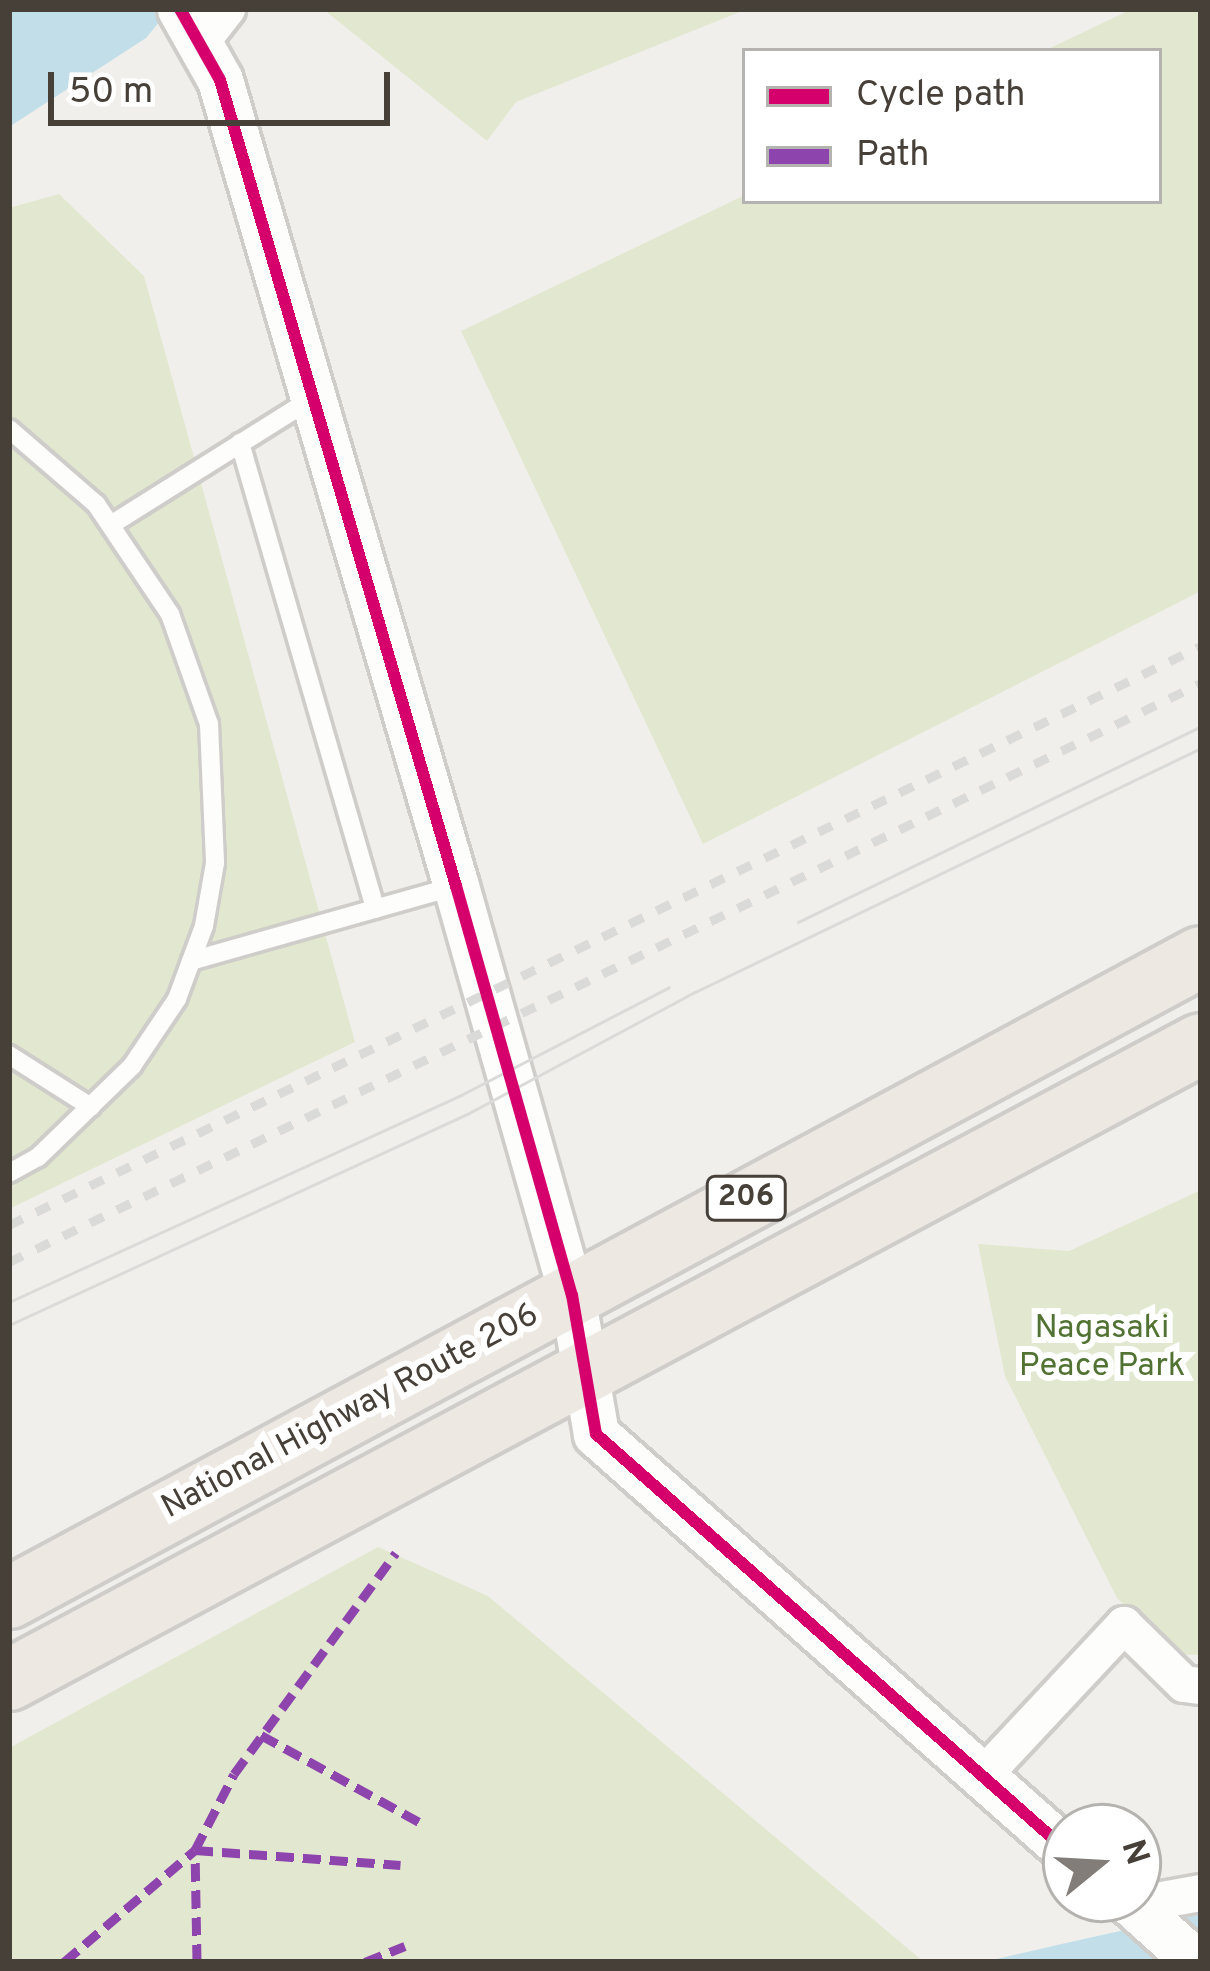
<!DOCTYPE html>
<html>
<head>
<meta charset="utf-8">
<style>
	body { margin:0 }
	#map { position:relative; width:1210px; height:1971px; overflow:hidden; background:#f1efec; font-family:Overpass,sans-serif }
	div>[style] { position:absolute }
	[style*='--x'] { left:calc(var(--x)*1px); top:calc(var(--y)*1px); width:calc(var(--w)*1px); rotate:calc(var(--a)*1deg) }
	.green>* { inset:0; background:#e1e8cf }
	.water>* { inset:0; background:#c2dfe9 }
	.roads { filter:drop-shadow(3px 0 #cfcdca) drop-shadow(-3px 0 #cfcdca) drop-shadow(0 3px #cfcdca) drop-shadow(0 -3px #cfcdca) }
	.service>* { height:18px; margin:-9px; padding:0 9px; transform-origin:9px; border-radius:9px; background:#fdfdfc }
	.minor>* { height:36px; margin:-18px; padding:0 18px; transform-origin:18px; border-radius:18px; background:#fdfdfc }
	.tertiary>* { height:45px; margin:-22.5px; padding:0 22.5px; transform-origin:22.5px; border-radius:22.5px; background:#fdfdfc }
	.trunk>* { height:60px; margin:-30px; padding:0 30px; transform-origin:30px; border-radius:30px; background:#ede8e2 }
	.tram>* { height:3px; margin:-1.5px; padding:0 1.5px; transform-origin:1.5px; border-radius:1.5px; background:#dadad9 }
	.rail>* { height:9px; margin-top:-4.5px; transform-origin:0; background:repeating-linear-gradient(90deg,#dadad9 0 15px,transparent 0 30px) }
	.quiet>* { height:9px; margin-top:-4.5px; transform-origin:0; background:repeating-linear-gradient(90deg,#8e44ad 0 18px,transparent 0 27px) }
	.cycleway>* { height:12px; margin:-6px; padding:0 6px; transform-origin:6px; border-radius:6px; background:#d6006c }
	span { translate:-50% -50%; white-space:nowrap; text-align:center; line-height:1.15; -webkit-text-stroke:12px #fff; paint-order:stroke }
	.shield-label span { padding:3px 9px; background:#fff; border:3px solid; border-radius:9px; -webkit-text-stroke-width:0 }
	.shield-label { font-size:30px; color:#464039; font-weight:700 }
	.park-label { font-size:33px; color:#527233 }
	.street-label { font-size:33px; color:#464039 }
	.frame { position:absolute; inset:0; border:12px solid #464039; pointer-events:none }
	.legend { position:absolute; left:742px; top:48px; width:420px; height:156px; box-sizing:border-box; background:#fff; border:3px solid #b5b3b0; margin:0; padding:15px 21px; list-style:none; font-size:36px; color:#464039 }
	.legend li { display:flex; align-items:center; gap:24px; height:60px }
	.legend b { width:60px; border:3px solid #b5b3b0 }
	.north { position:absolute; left:1042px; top:1803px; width:120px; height:120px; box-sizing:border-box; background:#fff; border:3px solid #b5b3b0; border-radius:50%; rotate:72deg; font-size:33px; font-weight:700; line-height:48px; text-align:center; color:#464039 }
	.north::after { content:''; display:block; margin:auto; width:42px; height:54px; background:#827d78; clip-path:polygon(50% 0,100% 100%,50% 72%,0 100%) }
	.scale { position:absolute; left:48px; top:72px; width:342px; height:54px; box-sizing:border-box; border:6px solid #464039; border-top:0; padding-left:15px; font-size:36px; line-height:42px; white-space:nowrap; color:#464039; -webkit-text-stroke:9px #fff; paint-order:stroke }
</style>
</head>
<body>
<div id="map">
	<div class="green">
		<i style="clip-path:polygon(323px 9px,747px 9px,516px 102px,487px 141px)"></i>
		<i style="clip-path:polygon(1132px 9px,1201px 9px,1201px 591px,703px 844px,461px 331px,745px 195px,745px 201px,1159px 201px,1159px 51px,1044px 51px)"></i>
		<i style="clip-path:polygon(59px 194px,144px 276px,355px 1042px,9px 1209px,9px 208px)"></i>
		<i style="clip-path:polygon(1201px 1190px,1201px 1655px,1174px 1654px,1117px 1598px,1005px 1376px,978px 1244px,1069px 1251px)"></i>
		<i style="clip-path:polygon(378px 1547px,488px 1596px,924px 1962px,9px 1962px,9px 1748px)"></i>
	</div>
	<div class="water">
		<i style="clip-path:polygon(9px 9px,170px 9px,146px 38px,9px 127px)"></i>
		<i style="clip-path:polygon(1201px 1913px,1201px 1962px,984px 1962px,1066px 1943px)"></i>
	</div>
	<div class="roads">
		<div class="service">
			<i style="--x:9;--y:429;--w:115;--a:40.8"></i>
			<i style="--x:96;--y:504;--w:133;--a:56.1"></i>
			<i style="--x:170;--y:614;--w:117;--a:70.5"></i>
			<i style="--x:209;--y:724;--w:139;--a:87.5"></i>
			<i style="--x:215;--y:863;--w:64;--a:99.9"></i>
			<i style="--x:204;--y:926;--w:78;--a:110.3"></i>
			<i style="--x:177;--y:999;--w:81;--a:123.9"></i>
			<i style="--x:132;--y:1066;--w:131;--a:135.9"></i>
			<i style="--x:38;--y:1157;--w:33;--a:151"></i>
			<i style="--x:240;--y:443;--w:485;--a:73.8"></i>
			<i style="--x:112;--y:524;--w:235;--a:-32.1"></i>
			<i style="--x:191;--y:961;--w:275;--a:-15.8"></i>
			<i style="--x:9;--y:1055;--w:97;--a:32.4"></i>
		</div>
		<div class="minor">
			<i style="--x:202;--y:41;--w:41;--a:-52"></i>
			<i style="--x:980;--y:1779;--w:211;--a:-46.9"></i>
			<i style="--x:1124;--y:1625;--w:84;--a:44.5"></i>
			<i style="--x:1184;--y:1684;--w:17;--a:7"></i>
			<i style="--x:1134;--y:1905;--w:68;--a:-10.2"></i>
		</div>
		<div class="tertiary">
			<i style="--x:180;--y:9;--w:81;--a:60.6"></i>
			<i style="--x:220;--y:80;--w:840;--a:73.68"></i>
			<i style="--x:456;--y:886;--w:425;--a:74.2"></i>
			<i style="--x:572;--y:1295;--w:141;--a:80.2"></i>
			<i style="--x:596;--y:1434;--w:628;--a:41.51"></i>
			<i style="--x:1126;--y:1899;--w:94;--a:42"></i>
		</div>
		<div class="trunk">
			<i style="--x:9;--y:1598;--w:1353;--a:-28.27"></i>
			<i style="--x:9;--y:1680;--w:1351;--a:-28.08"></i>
		</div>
	</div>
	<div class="tram">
		<i style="--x:798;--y:922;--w:448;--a:-25.9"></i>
		<i style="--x:9;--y:1302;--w:497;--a:-24.6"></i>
		<i style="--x:461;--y:1095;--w:234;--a:-27.4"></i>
		<i style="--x:9;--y:1325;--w:507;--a:-24.74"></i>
		<i style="--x:469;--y:1113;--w:256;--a:-28.2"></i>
		<i style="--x:695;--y:992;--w:562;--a:-25.74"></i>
	</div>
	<div class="rail">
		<i style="--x:9;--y:1225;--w:1325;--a:-25.91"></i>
		<i style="--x:9;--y:1262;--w:1325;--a:-25.91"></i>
	</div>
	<div class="quiet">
		<i style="--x:261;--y:1735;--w:180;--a:28.8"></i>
		<i style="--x:64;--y:1962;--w:172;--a:-40.5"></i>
		<i style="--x:195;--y:1850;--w:206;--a:4.2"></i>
		<i style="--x:197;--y:1962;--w:112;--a:-91"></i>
		<i style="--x:195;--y:1850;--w:85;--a:-62.8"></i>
		<i style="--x:234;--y:1774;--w:274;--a:-53.8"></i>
		<i style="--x:365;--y:1962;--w:43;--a:-21.8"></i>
	</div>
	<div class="cycleway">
		<i style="--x:180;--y:9;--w:81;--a:60.6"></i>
		<i style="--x:220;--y:80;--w:840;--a:73.68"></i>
		<i style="--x:456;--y:886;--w:425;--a:74.2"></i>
		<i style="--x:572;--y:1295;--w:141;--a:80.2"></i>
		<i style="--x:596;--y:1434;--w:628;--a:41.51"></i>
	</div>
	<div class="shield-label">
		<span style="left:746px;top:1198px">206</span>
	</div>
	<div class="park-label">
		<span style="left:1102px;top:1349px">Nagasaki<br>Peace Park</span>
	</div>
	<div class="street-label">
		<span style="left:351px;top:1413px;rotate:-28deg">National Highway Route 206</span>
	</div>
	<div class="frame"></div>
	<ul class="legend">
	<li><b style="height:15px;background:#d6006c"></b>Cycle path</li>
	<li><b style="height:15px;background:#8e44ad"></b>Path</li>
	</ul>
	<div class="north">N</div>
	<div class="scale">50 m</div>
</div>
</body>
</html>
